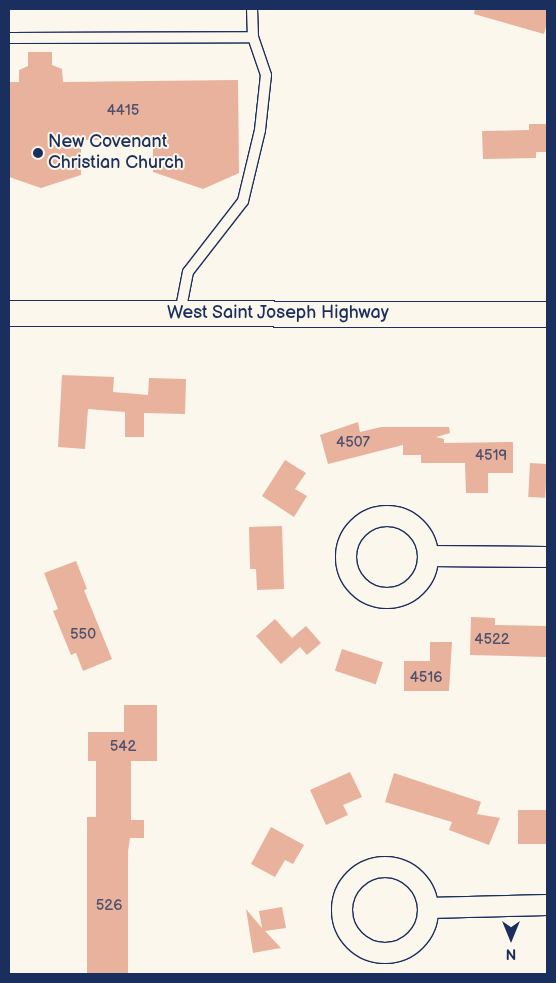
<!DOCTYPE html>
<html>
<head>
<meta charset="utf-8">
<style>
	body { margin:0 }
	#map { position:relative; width:556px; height:983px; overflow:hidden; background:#fbf7ec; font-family:"Balsamiq Sans",sans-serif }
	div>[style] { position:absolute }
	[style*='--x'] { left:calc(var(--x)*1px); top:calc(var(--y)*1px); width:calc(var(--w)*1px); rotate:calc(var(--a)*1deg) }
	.building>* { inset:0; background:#e8b29c; transform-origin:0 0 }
	.roads { filter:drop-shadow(1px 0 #1b2f5e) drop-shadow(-1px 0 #1b2f5e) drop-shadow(0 1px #1b2f5e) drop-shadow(0 -1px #1b2f5e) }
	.service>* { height:10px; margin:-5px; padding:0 5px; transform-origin:5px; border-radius:5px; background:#fbf7ec }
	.minor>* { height:20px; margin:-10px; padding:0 10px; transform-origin:10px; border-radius:10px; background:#fbf7ec }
	.minor>.ring { margin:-10px; padding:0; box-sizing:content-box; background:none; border:20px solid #fbf7ec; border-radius:50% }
	.tertiary>* { height:25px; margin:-12.5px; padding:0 12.5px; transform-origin:12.5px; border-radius:12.5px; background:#fbf7ec }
	.dots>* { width:14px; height:14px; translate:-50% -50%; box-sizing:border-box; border:2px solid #fbf7ec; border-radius:50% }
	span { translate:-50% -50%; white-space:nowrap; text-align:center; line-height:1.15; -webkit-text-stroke:4px #fbf7ec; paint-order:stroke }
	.number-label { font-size:15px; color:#4e506e }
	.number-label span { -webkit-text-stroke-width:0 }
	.poi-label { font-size:18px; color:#1b2f5e }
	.left { translate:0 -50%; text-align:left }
	.street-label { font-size:18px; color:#1b2f5e }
	.frame { position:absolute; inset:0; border:10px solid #1b2f5e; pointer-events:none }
	.north { position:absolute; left:486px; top:913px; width:50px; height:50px; -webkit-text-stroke:4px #fbf7ec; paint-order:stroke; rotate:180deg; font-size:14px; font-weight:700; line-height:20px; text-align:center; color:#1b2f5e }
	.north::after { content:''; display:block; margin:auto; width:18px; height:22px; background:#1b2f5e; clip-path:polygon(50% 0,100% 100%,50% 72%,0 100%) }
</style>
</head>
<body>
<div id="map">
	<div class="building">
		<i style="clip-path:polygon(475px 9px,547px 9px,547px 23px,544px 34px,474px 14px)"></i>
		<i style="clip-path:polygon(28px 52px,52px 52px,52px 65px,62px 69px,63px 82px,238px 80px,239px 173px,203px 189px,153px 172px,153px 140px,81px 140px,81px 175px,41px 188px,9px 177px,9px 82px,19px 82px,19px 70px,28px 66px)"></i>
		<i style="clip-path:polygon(529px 124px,547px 124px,547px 152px,536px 152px,536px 158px,483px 159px,482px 131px,529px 130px)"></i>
		<i style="clip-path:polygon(62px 375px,114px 377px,113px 392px,148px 395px,149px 378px,186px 379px,185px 414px,144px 413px,144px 437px,125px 437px,125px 412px,88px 409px,85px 449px,58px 447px)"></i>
		<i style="clip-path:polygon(358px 422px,360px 432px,381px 427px,449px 427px,450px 433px,436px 437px,444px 439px,444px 443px,513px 442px,513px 473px,488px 473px,488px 493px,466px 493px,465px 463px,421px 463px,421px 455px,403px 455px,403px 445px,328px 464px,320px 435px)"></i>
		<i style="clip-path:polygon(285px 460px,306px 473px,295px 489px,307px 496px,294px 517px,262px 496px)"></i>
		<i style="left:530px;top:463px;width:17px;height:34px;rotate:3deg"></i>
		<i style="clip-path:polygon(282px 526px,284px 589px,257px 590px,256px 569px,250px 569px,249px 527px)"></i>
		<i style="clip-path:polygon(76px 561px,87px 589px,84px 590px,112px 659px,83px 671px,76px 653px,71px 655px,53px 611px,58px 609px,44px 573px)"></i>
		<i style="clip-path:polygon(471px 617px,495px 618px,495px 625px,547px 626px,547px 657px,470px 655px)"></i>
		<i style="clip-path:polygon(275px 619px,292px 638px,306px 626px,321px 643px,307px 655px,300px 647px,281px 664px,256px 636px)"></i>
		<i style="clip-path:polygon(430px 642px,452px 642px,449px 691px,404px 691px,404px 661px,430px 661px)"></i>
		<i style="left:342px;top:649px;width:43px;height:23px;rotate:18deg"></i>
		<i style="clip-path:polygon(124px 705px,157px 705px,157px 761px,131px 761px,131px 820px,144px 820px,144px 838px,130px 838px,128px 852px,128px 974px,87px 974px,87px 817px,96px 817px,96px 761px,88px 761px,88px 732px,124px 732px)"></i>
		<i style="clip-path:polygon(350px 772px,362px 797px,343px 805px,348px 815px,326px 825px,310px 790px)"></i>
		<i style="clip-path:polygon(394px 773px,481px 802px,477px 814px,500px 818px,489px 845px,449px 830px,452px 822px,385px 802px)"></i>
		<i style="left:547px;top:810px;width:34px;height:29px;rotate:90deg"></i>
		<i style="clip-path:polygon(271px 827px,304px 845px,293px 864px,285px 860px,275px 877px,251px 864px)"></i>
		<i style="clip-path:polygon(282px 907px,286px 928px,265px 931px,281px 948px,253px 953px,246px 909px,262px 928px,259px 911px)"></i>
	</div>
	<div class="roads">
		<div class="service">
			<i style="--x:9;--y:38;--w:244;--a:-0.2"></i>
			<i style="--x:253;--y:37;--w:28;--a:-92"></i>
			<i style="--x:180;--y:313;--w:42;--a:-79"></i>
			<i style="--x:188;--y:272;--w:90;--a:-52.2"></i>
			<i style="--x:243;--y:201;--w:73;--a:-76.5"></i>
			<i style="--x:260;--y:130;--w:55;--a:-83.8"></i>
			<i style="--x:266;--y:75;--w:40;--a:-108.9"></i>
		</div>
		<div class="minor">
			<i class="ring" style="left:346px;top:516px;width:62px;height:62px"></i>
			<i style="--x:428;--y:556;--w:119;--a:0.5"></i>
			<i class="ring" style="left:342px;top:867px;width:66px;height:66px"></i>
			<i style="--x:428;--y:908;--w:119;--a:-1.4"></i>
		</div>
		<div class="tertiary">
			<i style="--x:9;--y:313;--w:538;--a:0.11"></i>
		</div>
	</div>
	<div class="dots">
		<i style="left:38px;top:153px;background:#1b2f5e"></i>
	</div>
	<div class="number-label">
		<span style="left:123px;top:111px">4415</span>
		<span style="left:353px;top:443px">4507</span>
		<span style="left:491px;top:456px">4519</span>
		<span style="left:83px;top:635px">550</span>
		<span style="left:492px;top:640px">4522</span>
		<span style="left:426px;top:678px">4516</span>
		<span style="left:123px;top:747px">542</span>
		<span style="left:109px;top:906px">526</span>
	</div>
	<div class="poi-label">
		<span class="left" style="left:48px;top:153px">New Covenant<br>Christian Church</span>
	</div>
	<div class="street-label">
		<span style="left:278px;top:313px">West Saint Joseph Highway</span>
	</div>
	<div class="frame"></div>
	<div class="north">N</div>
</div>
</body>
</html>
